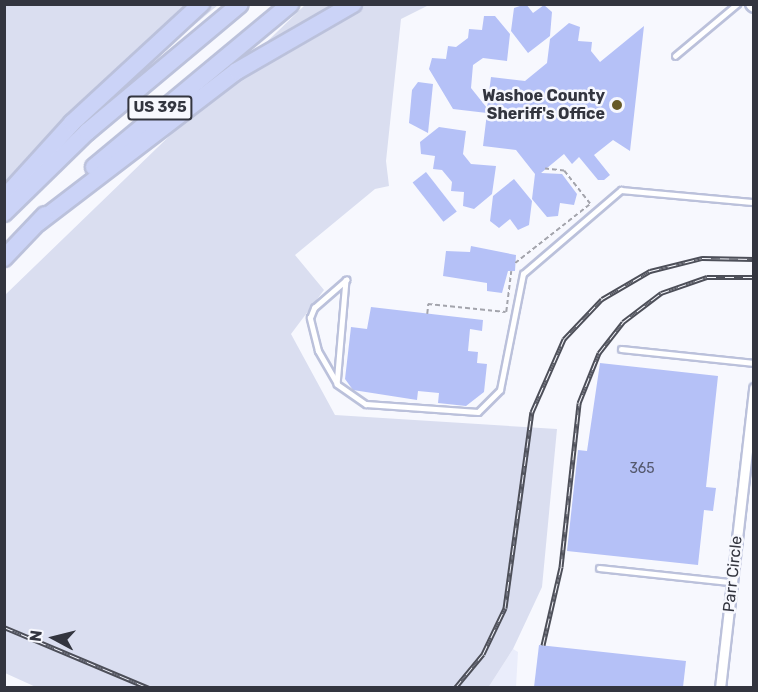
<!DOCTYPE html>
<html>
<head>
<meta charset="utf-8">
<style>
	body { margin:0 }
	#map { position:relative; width:758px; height:692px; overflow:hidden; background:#f7f8fe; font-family:Rubik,sans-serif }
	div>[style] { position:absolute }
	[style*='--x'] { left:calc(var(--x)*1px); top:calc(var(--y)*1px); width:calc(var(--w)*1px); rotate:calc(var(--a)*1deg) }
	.built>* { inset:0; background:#eaedfb }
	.green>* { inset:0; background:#dadef0 }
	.building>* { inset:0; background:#b5c1f7; transform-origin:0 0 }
	.path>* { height:1.5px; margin-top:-0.75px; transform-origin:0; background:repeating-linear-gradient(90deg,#a3a4ac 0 4.5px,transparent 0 7.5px) }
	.roads { filter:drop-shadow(2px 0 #bbc1db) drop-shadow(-2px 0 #bbc1db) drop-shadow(0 2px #bbc1db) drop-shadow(0 -2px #bbc1db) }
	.lane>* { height:4.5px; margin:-2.25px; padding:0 2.25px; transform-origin:2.25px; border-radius:2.25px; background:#fff }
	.street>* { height:9px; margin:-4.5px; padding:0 4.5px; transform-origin:4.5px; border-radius:4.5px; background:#fff }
	.secondary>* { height:12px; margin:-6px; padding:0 6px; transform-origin:6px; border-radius:6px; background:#fff }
	.highway>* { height:16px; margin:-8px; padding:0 8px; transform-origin:8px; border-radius:8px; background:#cbd3f7 }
	.rail>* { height:5px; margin-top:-2.5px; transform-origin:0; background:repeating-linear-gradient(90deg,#f7f8fe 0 9px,#4d4f59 0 18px); box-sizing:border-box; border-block:2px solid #4d4f59 }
	.dots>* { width:16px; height:16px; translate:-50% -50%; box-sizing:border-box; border:3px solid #f7f8fe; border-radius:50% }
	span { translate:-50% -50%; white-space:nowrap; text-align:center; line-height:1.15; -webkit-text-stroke:5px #f7f8fe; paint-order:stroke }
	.number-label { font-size:14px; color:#54586d }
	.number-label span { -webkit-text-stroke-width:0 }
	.shield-label span { padding:2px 4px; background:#f7f8fe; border:2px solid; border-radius:4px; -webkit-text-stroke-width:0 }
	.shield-label { font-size:15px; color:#33353f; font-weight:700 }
	.poi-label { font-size:16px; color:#33353f; font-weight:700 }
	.right { translate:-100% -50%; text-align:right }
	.street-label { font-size:16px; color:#33353f }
	.frame { position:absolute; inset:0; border:6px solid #33353f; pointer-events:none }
	.north { position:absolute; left:24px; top:608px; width:60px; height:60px; -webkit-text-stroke:4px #f7f8fe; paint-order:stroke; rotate:277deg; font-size:16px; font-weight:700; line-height:24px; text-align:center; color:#33353f }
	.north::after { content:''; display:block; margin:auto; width:21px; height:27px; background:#33353f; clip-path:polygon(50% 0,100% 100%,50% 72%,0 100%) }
</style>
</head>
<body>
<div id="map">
	<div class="built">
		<i style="clip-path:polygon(513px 649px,518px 652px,516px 687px,488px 688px)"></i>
	</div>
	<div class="green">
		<i style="clip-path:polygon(306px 4px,429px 5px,401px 19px,386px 161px,389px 186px,375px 189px,295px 255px,324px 290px,291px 334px,335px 415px,557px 429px,542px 587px,513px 649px,488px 688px,38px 688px,5px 673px,5px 295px)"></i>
		<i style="clip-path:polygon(5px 5px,218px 5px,5px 183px)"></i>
	</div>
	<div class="building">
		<i style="clip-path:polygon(526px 4px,533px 13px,544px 5px,552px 12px,550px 36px,528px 53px,511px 31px,514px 8px)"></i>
		<i style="clip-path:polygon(484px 16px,495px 16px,510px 34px,507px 61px,483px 58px,473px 65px,471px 88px,487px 108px,491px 77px,525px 81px,547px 63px,550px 39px,569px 23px,580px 27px,578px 41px,592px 42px,591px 51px,600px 62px,644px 26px,630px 151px,613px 140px,594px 155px,610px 175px,604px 180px,598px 180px,579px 157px,572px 164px,564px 154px,541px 173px,562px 174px,577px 194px,574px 205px,560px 203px,558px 216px,547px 217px,532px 199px,535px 174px,516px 150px,483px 146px,487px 113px,453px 109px,429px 69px,432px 58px,446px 59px,448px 46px,456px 47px,468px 38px,469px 29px,482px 30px)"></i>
		<i style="clip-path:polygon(418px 82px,433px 84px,428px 133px,409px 123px,412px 90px)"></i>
		<i style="clip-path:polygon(439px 127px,466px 131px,463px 154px,471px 164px,496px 166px,492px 194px,474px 209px,463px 206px,464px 192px,451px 191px,452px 182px,442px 170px,433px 169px,435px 156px,421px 154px,420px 142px)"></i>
		<i style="left:426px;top:172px;width:50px;height:17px;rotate:52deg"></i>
		<i style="clip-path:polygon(514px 179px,532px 201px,529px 225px,518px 230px,510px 219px,499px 228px,490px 221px,493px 196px)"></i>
		<i style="clip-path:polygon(471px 246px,516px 255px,515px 271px,508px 271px,502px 293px,487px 291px,487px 283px,443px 276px,446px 251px,470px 252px)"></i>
		<i style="clip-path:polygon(371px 307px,483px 320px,482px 331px,470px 329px,468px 351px,478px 352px,477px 363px,487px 364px,484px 392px,466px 406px,438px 403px,439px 393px,418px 391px,417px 400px,353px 390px,345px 379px,351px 327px,367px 329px)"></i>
		<i style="clip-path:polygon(600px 363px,718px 376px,706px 487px,716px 488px,713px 511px,704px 510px,698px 565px,567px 551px,578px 450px,587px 451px)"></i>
		<i style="clip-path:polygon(539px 645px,686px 661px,683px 687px,534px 687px)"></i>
	</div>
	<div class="path">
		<i style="--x:515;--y:263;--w:95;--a:-38.2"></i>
		<i style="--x:590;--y:204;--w:42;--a:-128.2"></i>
		<i style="--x:564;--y:171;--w:19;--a:-174"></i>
		<i style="--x:427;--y:314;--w:10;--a:-84"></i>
		<i style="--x:428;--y:304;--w:78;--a:5.9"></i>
		<i style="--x:506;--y:312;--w:41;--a:-83"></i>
	</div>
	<div class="roads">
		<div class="lane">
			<i style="--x:675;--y:56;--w:81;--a:-40"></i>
			<i style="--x:346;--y:280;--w:104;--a:94.9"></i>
			<i style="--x:337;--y:384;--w:35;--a:35"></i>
			<i style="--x:366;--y:404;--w:112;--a:4.1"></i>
			<i style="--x:478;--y:412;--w:31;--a:-45"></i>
			<i style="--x:500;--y:390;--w:118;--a:-78.8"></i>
			<i style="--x:523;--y:274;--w:129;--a:-40.6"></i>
			<i style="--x:621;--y:190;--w:134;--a:5.2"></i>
			<i style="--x:621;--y:349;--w:134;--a:6"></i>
			<i style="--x:337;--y:384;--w:38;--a:-120"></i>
			<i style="--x:318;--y:351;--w:34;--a:-104"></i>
			<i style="--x:310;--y:318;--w:11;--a:-68"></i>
			<i style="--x:314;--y:308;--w:43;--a:-41.2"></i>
			<i style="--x:599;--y:568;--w:133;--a:6.1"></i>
		</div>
		<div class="street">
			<i style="--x:720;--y:688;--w:302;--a:-83.5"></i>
		</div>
		<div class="secondary">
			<i style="--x:752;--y:4;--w:3;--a:45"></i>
		</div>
		<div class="highway">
			<i style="--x:94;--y:167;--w:255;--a:-39.7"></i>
			<i style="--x:4;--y:198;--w:101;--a:-47.8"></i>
			<i style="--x:72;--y:123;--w:176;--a:-42.7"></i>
			<i style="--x:4;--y:213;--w:116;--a:-44.3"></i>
			<i style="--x:87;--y:132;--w:199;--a:-39.9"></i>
			<i style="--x:38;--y:223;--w:250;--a:-37.4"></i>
			<i style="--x:237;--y:71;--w:134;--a:-30"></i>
			<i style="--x:4;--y:258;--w:59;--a:-46.4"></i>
		</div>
	</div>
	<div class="rail">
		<i style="--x:4;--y:627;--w:157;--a:22.8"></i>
		<i style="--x:543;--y:645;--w:80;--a:-77"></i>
		<i style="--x:561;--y:567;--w:165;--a:-83.7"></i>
		<i style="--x:579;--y:403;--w:54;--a:-68.2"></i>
		<i style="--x:599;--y:353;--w:39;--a:-52"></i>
		<i style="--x:623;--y:322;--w:48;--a:-37.3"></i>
		<i style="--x:661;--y:293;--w:49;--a:-19.2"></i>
		<i style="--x:707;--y:277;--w:47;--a:0"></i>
		<i style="--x:455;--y:688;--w:44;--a:-50.5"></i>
		<i style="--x:483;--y:654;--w:51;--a:-64.4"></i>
		<i style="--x:505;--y:608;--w:198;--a:-82.2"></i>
		<i style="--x:532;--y:412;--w:80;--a:-66.3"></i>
		<i style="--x:564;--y:339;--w:55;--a:-46.5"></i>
		<i style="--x:602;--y:299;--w:56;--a:-30.3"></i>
		<i style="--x:650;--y:271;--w:54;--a:-14"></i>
		<i style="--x:702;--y:258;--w:52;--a:1.1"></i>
	</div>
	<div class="dots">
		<i style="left:617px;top:105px;background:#675a27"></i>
	</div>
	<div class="number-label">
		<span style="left:642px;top:469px">365</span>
	</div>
	<div class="shield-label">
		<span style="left:160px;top:108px">US 395</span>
	</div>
	<div class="poi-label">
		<span class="right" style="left:605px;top:105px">Washoe County<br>Sheriff's Office</span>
	</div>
	<div class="street-label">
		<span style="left:733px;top:574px;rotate:-84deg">Parr Circle</span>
	</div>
	<div class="frame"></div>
	<div class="north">N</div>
</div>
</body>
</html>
